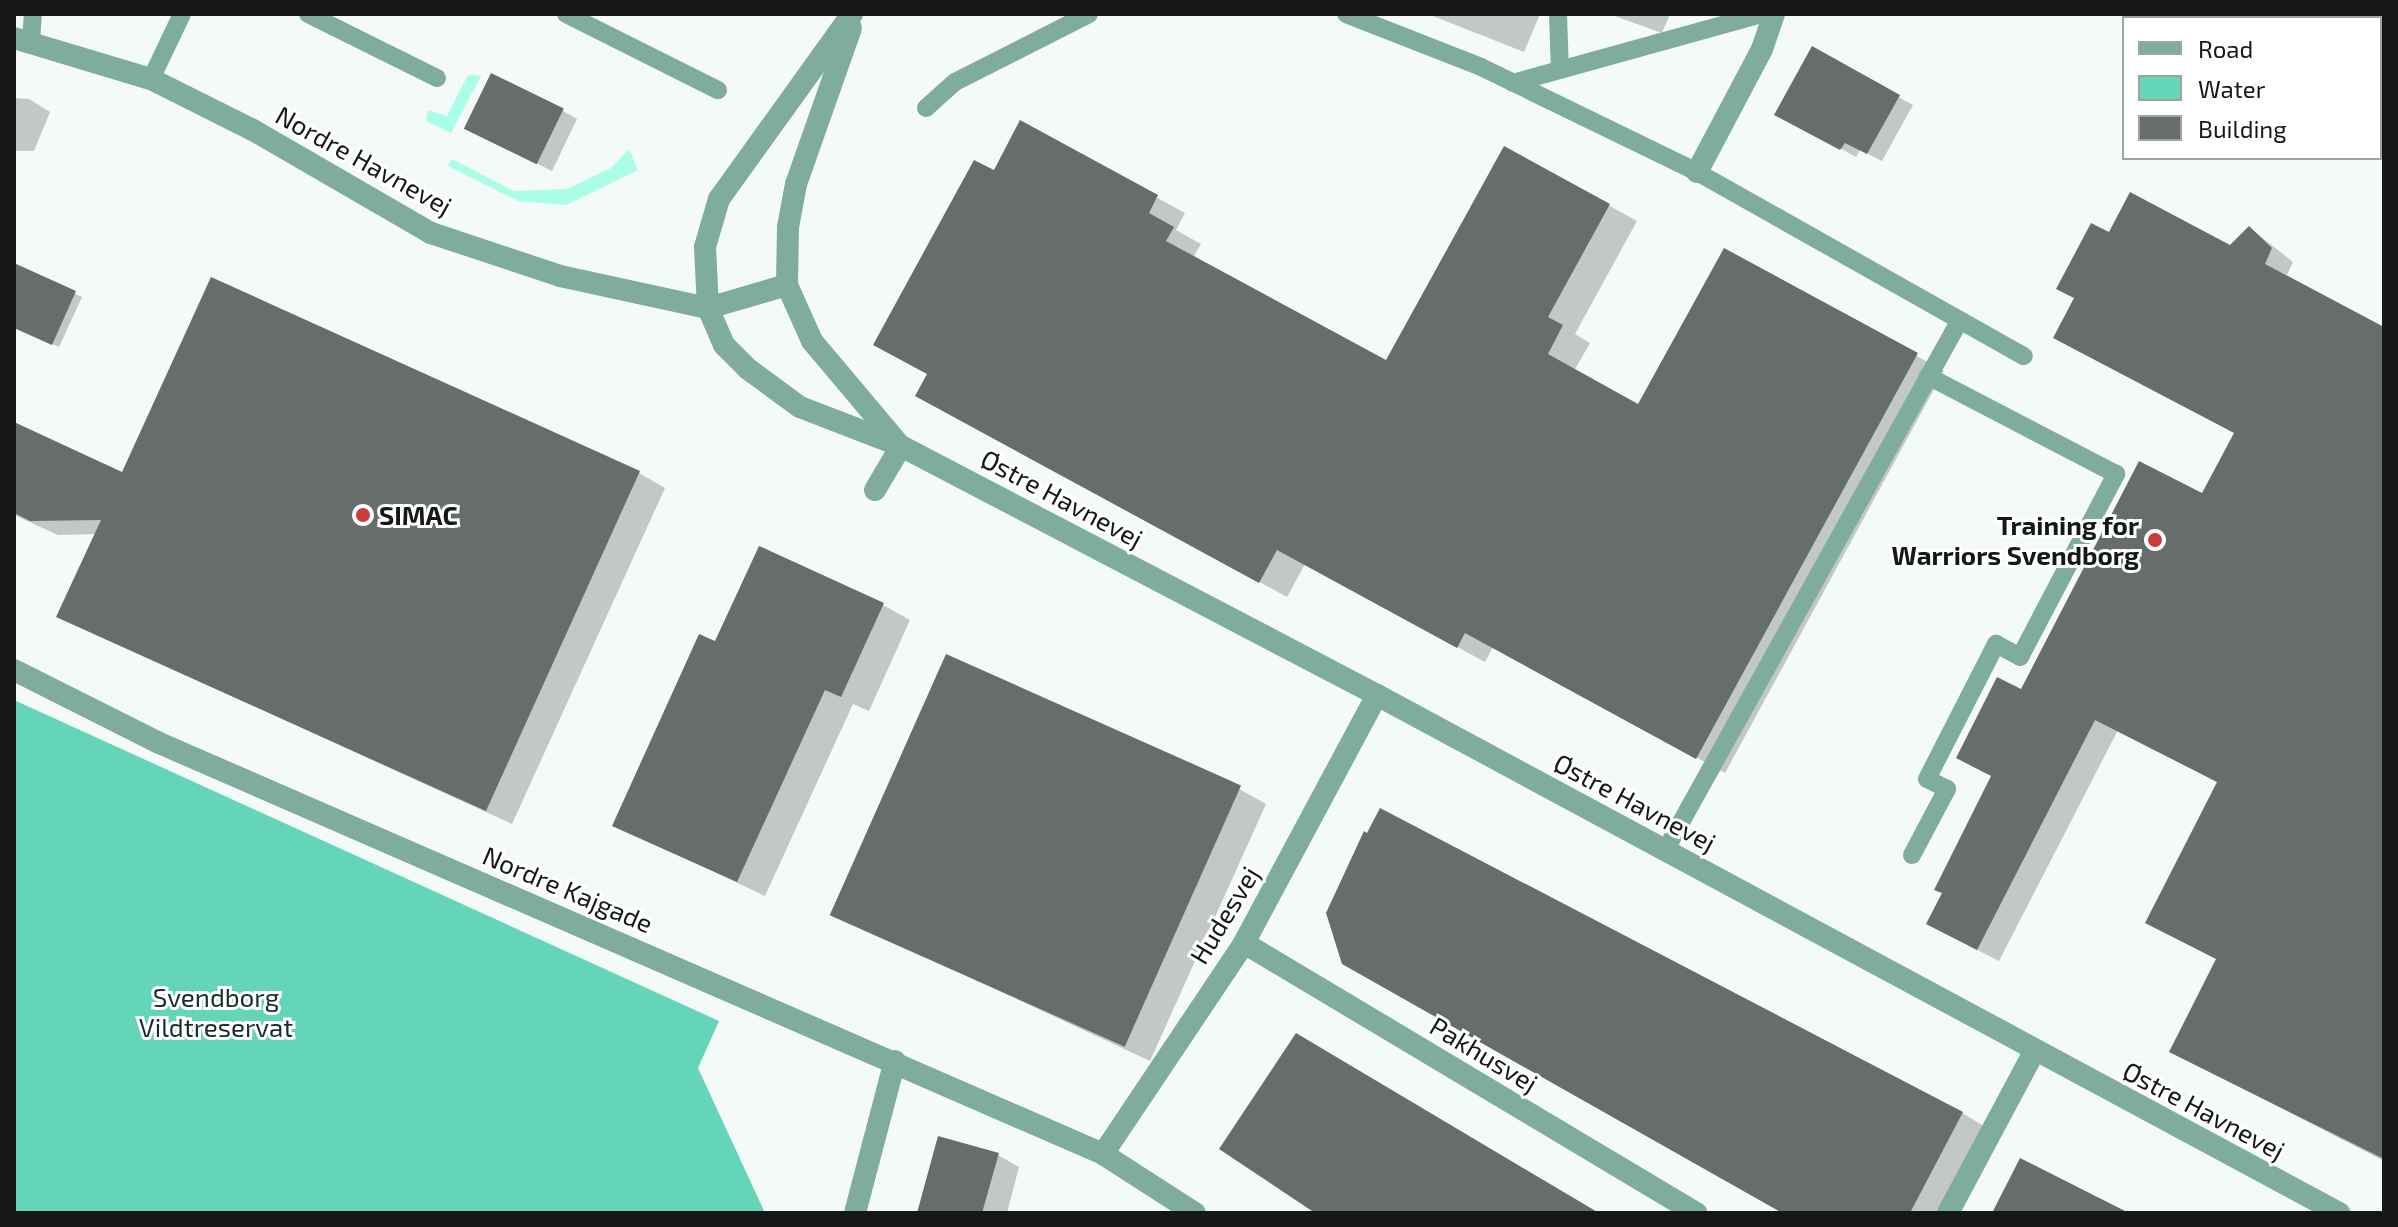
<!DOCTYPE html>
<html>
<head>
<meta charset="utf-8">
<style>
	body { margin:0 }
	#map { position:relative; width:2398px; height:1227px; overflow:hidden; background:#f3faf7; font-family:"Exo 2",sans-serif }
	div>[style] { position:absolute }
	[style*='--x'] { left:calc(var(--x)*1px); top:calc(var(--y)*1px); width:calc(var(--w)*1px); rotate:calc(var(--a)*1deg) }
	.green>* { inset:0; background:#aafee7 }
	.water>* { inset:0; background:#64d5b9 }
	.shadow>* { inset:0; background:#0003 }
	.building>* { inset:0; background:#676d6b; transform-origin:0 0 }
	.service>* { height:18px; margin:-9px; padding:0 9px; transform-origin:9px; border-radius:9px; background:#80ab9f }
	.minor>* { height:22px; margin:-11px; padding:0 11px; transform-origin:11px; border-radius:11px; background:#80ab9f }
	.tertiary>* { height:22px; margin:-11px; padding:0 11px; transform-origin:11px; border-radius:11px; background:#80ab9f }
	.dots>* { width:22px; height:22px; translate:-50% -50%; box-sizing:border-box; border:4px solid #fff; border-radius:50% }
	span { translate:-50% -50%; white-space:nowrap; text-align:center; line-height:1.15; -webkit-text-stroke:6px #fff; paint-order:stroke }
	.street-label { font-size:26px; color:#151817 }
	.poi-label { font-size:26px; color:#151817; font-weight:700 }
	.left { translate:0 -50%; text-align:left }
	.right { translate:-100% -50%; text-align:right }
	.park-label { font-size:26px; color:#1a2e29 }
	.frame { position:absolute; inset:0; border:16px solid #151817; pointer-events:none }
	.legend { position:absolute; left:2122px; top:16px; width:260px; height:144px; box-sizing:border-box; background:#fff; border:2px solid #a1a3a2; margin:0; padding:10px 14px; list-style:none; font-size:24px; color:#151817 }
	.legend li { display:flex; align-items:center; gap:16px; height:40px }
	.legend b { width:40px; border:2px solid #a1a3a2 }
</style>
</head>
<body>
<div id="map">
	<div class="green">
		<i style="clip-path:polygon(468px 75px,481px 76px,451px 133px,426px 121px,428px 110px,447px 116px)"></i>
		<i style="clip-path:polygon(629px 149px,638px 170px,566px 205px,518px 201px,448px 166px,452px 159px,514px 191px,567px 189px,611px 168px)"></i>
	</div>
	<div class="water">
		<i style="clip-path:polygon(14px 700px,719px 1021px,698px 1068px,765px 1213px,14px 1213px)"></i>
	</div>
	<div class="shadow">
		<i style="clip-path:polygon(1428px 14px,1540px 14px,1524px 52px)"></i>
		<i style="clip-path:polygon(1609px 14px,1670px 14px,1662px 33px)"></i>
		<i style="clip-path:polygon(1812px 49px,1913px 105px,1882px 161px,1860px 150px,1856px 157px,1777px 114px)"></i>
		<i style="clip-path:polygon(14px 98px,29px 99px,50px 112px,34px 151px,14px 151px)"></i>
		<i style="clip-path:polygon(563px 111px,577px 119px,552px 171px,481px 136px)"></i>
		<i style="clip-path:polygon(1021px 123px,1185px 213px,1176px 230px,1201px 244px,1193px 258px,1387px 363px,1504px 148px,1637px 221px,1575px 334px,1590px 343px,1574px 371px,1639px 407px,1724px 251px,1944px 371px,1725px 773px,1493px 647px,1485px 662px,1305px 564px,1287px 597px,945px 411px,929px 374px,994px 172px)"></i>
		<i style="clip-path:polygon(2250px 228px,2293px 262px,2286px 277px,2384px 329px,2384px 1161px,2193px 1063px,2218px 960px,2219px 783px,2118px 730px,1999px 961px,1950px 936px,2022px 691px,2203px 496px,2237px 433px,2110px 235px,2230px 248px)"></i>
		<i style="clip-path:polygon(14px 265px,82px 297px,59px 347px,14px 327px)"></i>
		<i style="clip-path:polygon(14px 424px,123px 475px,639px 473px,665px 488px,512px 824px,59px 617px,96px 534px,58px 535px,14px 515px)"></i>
		<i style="clip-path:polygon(883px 605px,910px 620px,869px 711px,853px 704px,765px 896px,615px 825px,716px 644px)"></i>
		<i style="clip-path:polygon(1239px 789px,1266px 804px,1150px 1061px,831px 913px)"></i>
		<i style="clip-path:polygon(1343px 962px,1962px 1113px,1989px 1129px,1945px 1213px,1783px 1213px)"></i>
		<i style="clip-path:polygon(998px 1155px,1019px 1167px,1007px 1213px,919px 1213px)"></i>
	</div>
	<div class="building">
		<i style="clip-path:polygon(1812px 46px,1900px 95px,1867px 154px,1845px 143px,1840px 150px,1774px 115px)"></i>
		<i style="left:491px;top:73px;width:81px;height:62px;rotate:26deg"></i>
		<i style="clip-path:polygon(1020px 120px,1158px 195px,1149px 213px,1174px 227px,1166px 241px,1386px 360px,1504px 146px,1610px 204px,1548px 317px,1563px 325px,1548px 354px,1638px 404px,1724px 248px,1918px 353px,1696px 759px,1465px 633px,1457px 648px,1277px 550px,1259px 583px,915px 396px,927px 374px,873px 345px,974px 160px,994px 170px)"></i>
		<i style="clip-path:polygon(2130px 192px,2230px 245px,2249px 226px,2272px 248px,2265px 264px,2384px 327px,2384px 1159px,2169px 1052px,2216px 959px,2145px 923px,2217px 782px,2095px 720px,1977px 950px,1926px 924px,1942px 893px,1934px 890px,1991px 776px,1956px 758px,1997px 677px,2021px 689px,2139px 461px,2202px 493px,2234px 433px,2053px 338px,2074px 298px,2056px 289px,2091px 223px,2109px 232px)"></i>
		<i style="clip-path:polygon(14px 263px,76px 291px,52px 345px,14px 328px)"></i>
		<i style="clip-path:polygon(211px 277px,640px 471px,486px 811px,56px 617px,101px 520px,30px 521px,14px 513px,14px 422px,122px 472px)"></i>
		<i style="clip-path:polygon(759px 546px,884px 603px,841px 697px,825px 690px,737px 882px,612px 826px,699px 634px,715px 641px)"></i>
		<i style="left:946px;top:654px;width:323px;height:286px;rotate:24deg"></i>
		<i style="clip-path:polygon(1380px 808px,1963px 1112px,1910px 1213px,1782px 1213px,1342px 964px,1326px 913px,1364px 831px,1367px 833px)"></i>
		<i style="clip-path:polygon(1296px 1033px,1599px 1213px,1315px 1213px,1219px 1149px)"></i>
		<i style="clip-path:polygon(938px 1136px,999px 1153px,982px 1213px,917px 1213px)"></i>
		<i style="clip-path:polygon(2020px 1158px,2129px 1213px,1992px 1213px)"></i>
	</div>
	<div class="service">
		<i style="--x:308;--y:14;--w:144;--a:26.4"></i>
		<i style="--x:566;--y:14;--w:170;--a:26.6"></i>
		<i style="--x:1346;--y:14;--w:145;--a:21.4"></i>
		<i style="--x:1481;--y:67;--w:240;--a:25.9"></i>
		<i style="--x:1697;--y:172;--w:375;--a:29.4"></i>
		<i style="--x:1558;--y:14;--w:56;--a:88"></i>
		<i style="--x:31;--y:41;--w:27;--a:-86"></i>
		<i style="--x:151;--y:79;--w:72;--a:-64.5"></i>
		<i style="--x:1513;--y:83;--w:257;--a:-15.5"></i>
		<i style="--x:926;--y:108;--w:39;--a:-42"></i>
		<i style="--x:955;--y:82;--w:150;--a:-26.9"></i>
		<i style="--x:1665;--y:851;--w:607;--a:-60.95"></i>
		<i style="--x:1912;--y:855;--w:75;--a:-62.1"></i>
		<i style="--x:1947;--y:789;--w:22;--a:-153"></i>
		<i style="--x:1927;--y:779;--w:152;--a:-62.9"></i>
		<i style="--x:1996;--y:644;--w:27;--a:28"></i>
		<i style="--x:2020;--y:657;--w:207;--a:-62.3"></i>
		<i style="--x:2116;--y:474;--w:212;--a:-152.5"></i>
	</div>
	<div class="minor">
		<i style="--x:14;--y:38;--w:143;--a:16.7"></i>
		<i style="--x:151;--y:79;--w:114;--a:26.6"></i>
		<i style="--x:253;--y:130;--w:206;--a:30.1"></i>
		<i style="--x:431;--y:233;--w:136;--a:18.4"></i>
		<i style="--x:560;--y:276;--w:151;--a:12.2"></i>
		<i style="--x:708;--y:308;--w:82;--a:-16.2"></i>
		<i style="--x:1697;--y:172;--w:139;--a:-62.1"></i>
		<i style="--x:1762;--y:49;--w:37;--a:-71"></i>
		<i style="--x:875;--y:490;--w:51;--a:-59.4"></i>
		<i style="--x:14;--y:670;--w:160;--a:26.7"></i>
		<i style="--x:157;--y:742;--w:1032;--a:23.53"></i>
		<i style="--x:1103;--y:1154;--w:109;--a:32.7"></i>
		<i style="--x:1244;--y:943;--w:527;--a:30.85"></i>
		<i style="--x:1103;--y:1154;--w:254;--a:-56.2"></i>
		<i style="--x:1244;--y:943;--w:281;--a:-61.8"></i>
		<i style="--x:855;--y:1213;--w:157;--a:-75.3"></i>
		<i style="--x:1948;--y:1213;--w:183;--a:-61.9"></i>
	</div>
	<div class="tertiary">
		<i style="--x:852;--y:14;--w:228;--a:125.7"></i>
		<i style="--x:719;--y:199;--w:50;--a:106.3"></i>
		<i style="--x:705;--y:247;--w:61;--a:87.2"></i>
		<i style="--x:708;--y:308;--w:40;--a:66.6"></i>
		<i style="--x:724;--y:345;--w:34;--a:45"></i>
		<i style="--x:748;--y:369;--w:64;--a:36.2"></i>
		<i style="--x:800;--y:407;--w:108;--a:21.1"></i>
		<i style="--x:901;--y:446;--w:537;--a:27.61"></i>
		<i style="--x:1377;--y:695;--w:1093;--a:28.3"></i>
		<i style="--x:851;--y:28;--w:165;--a:109.4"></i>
		<i style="--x:796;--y:184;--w:44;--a:100.5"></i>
		<i style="--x:788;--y:227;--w:58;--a:91"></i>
		<i style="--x:787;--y:285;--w:61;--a:65.9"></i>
		<i style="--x:812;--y:341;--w:132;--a:49.9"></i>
	</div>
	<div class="dots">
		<i style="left:363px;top:515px;background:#ca3b3b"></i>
		<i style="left:2155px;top:540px;background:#ca3b3b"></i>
	</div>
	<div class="street-label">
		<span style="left:364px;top:160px;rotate:29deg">Nordre Havnevej</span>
		<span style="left:1062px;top:498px;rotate:28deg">Østre Havnevej</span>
		<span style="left:1635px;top:802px;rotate:28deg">Østre Havnevej</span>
		<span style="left:568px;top:889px;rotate:23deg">Nordre Kajgade</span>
		<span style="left:1224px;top:915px;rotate:-59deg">Hudesvej</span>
		<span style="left:1484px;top:1054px;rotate:31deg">Pakhusvej</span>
		<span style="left:2204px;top:1110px;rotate:28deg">Østre Havnevej</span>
	</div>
	<div class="poi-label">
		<span class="left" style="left:379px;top:515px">SIMAC</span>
		<span class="right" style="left:2139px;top:540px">Training for<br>Warriors Svendborg</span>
	</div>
	<div class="park-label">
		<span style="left:216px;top:1012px">Svendborg<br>Vildtreservat</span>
	</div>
	<div class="frame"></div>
	<ul class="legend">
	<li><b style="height:10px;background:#80ab9f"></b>Road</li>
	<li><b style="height:22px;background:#64d5b9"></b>Water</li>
	<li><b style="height:22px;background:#676d6b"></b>Building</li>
	</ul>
</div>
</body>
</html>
